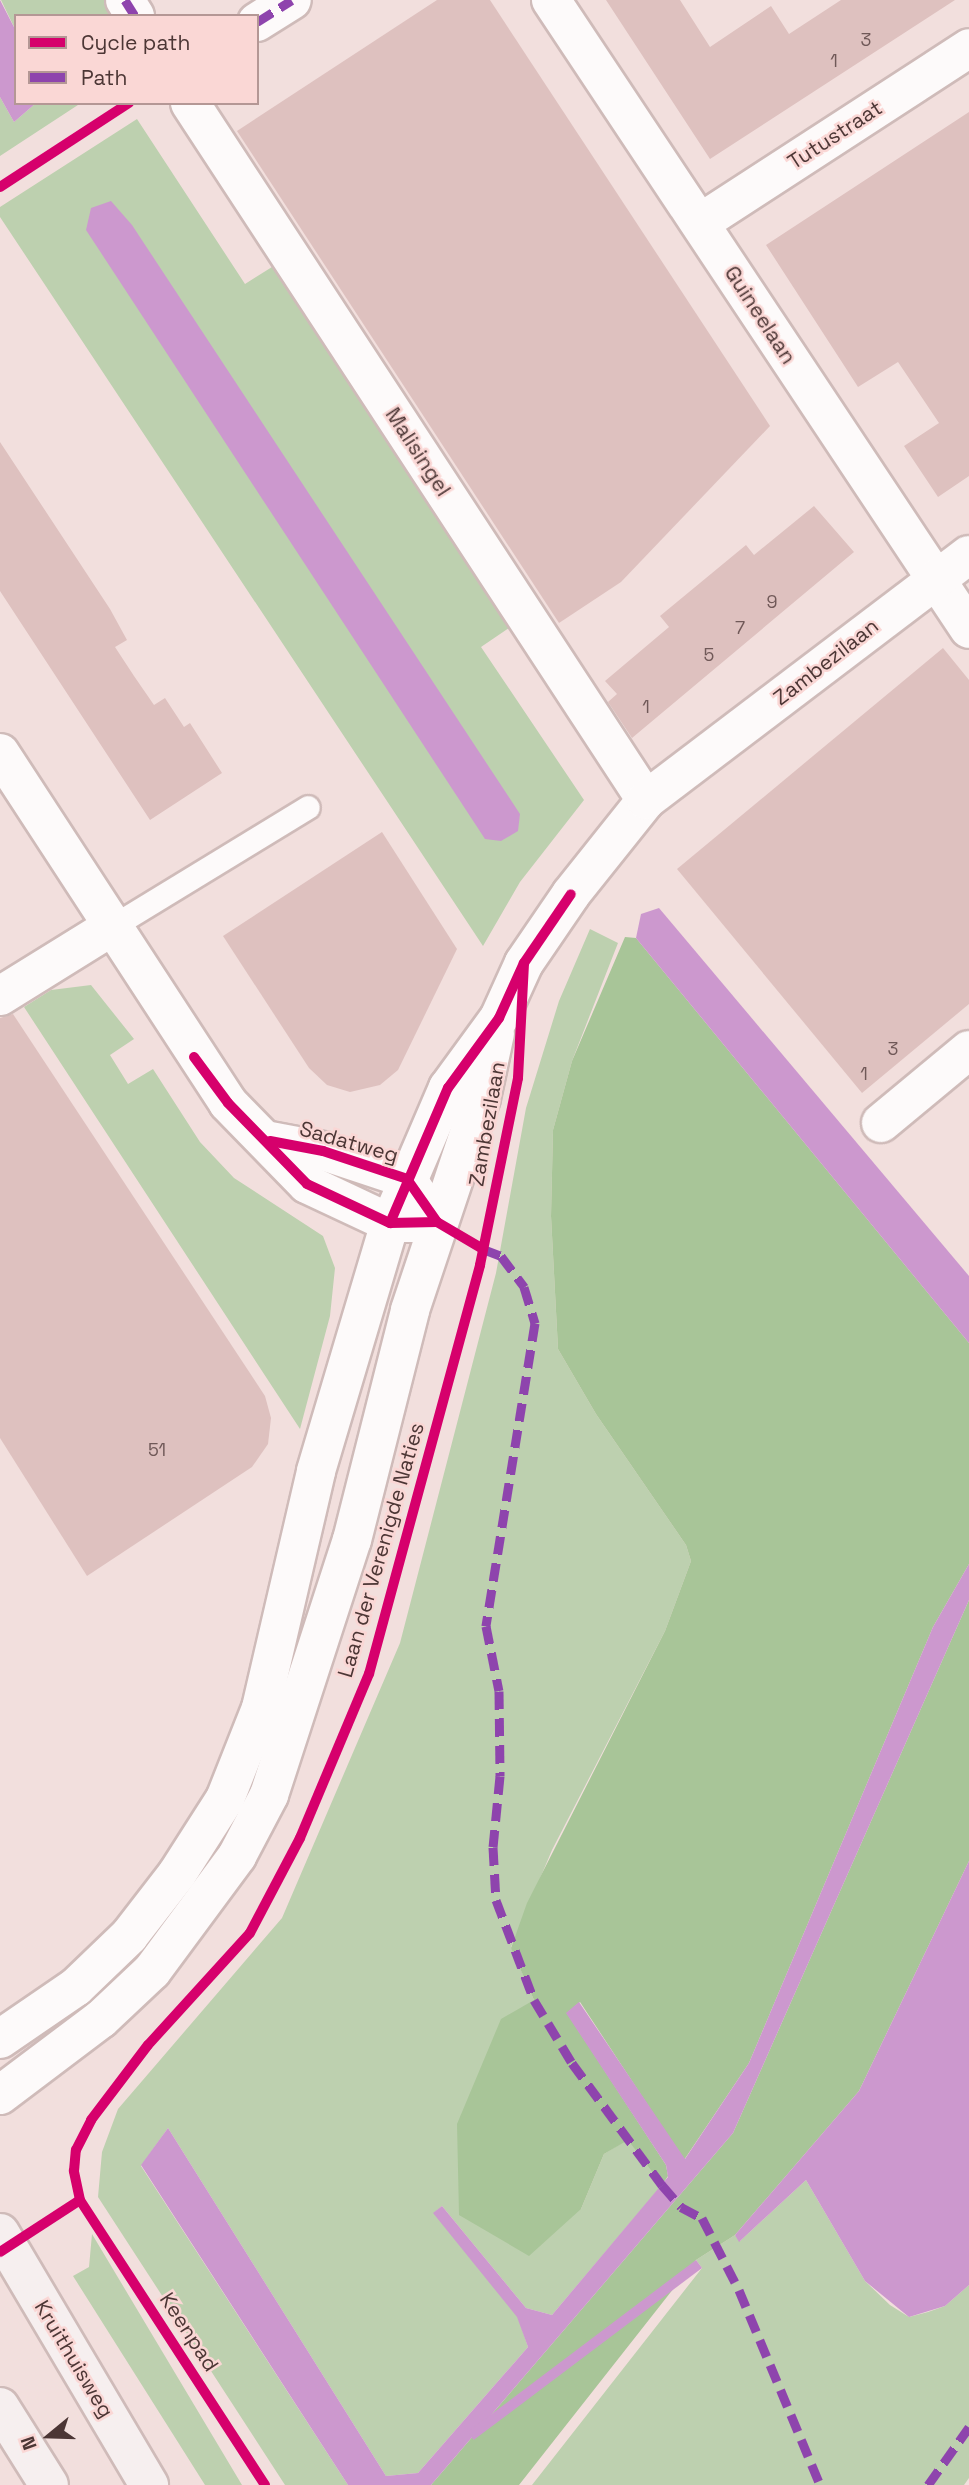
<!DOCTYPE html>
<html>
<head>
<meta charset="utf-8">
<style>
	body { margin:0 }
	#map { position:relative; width:969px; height:2485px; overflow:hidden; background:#f2dfdd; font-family:"Space Grotesk",sans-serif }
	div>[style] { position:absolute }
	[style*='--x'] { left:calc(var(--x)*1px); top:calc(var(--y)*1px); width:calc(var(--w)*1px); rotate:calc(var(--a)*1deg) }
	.green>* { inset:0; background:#bdd0af }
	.forest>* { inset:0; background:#a8c598 }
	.water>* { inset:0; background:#cc98ce; transform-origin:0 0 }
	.building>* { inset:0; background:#dec1bf }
	.roads { filter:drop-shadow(2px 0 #cfbbb9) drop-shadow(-2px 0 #cfbbb9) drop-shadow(0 2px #cfbbb9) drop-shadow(0 -2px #cfbbb9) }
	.lane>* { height:23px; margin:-11.5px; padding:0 11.5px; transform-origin:11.5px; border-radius:11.5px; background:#fdfafa }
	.street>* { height:38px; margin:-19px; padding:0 19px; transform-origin:19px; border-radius:19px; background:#fdfafa }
	.secondary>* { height:38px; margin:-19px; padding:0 19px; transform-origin:19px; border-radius:19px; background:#fdfafa }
	.primary>* { height:38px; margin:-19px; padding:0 19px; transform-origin:19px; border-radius:19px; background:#f6efef }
	.quiet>* { height:9px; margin-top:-4.5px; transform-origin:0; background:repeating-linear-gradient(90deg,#8e44ad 0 18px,transparent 0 27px) }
	.cycleway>* { height:10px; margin:-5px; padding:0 5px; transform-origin:5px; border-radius:5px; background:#d6006c }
	span { translate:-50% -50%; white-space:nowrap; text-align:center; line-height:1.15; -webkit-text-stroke:5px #fad7d5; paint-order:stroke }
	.number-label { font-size:18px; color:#705958 }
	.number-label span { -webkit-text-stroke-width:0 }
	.street-label { font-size:21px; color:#4c3635 }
	.legend { position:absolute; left:14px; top:14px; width:245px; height:91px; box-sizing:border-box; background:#fad7d5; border:2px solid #b49795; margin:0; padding:9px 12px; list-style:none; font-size:21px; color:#4c3635 }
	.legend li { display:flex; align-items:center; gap:14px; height:35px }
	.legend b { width:35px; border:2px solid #b49795 }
	.north { position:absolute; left:14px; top:2401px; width:70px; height:70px; -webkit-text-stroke:5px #fad7d5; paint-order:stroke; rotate:251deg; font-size:19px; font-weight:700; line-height:28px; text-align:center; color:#4c3635 }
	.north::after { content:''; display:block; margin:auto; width:24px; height:32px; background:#4c3635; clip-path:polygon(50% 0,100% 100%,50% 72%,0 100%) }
</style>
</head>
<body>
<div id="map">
	<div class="green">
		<i style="clip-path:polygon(1px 0,112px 0,121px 16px,16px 16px,16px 31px)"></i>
		<i style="clip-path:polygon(0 97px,14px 122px,36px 103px,81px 103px,0 156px)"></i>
		<i style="clip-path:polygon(137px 119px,245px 284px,272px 267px,512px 626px,481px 647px,584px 800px,520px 882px,483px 946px,0 217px,0 207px)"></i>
		<i style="clip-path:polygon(590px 929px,618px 943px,572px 1061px,553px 1130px,551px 1216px,558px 1349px,596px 1414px,686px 1545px,691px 1561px,665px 1631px,552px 1850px,511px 1947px,534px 2000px,581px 2209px,604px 2154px,628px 2139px,662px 2185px,552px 2315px,526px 2308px,442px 2206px,434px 2213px,518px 2317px,528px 2347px,418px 2473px,386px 2476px,168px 2128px,141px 2166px,348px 2485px,285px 2485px,98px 2197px,102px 2152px,118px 2109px,282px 1918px,400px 1643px,496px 1273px,526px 1108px,559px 1001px)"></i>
		<i style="clip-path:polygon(91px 985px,134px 1039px,110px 1055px,128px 1084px,153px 1069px,200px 1142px,234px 1178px,323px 1236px,335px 1268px,330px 1316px,300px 1429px,24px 1007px,51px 990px)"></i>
		<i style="clip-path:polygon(806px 2180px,865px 2281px,890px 2305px,909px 2317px,928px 2312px,945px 2306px,969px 2285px,969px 2478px,964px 2485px,532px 2485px,702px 2268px,696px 2260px,735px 2235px,740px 2241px)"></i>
		<i style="clip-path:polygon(92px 2234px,242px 2485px,205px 2485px,73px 2276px,89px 2267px)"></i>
	</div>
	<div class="forest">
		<i style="clip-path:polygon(625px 937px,636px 938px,969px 1343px,969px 1564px,933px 1627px,749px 2063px,684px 2160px,580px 2002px,567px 2013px,666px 2165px,668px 2176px,662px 2185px,628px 2140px,604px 2154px,581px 2209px,529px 2256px,459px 2215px,457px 2124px,501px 2019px,534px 2000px,511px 1948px,527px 1903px,665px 1631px,691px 1561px,686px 1545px,596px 1414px,558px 1349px,551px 1216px,553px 1130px,572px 1061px)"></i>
		<i style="clip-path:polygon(969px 1600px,969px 1861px,859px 2091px,735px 2235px,696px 2260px,519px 2485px,431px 2485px,733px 2133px)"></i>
	</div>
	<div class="water">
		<i style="clip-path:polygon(0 0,16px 31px,16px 103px,36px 103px,14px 122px,0 97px)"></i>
		<i style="clip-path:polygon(111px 201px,132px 225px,520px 814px,518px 831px,501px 841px,485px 839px,86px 230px,91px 208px)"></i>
		<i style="clip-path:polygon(659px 908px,969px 1276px,969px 1343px,636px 938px,641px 914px)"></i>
		<i style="clip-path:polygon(969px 1564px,969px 1600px,733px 2133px,431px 2485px,348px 2485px,141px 2165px,168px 2128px,386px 2476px,418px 2473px,528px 2347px,517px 2317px,433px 2213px,442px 2206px,526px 2308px,552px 2315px,668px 2177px,666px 2165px,566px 2013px,579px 2002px,685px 2159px,749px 2063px,933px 1627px)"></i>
		<i style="clip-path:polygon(969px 1861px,969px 2285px,945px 2306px,909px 2317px,865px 2281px,806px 2180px,739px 2242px,735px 2235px,859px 2091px)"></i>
		<i style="left:696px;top:2260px;width:10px;height:286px;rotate:53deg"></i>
	</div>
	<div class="building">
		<i style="clip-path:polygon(437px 0,490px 0,770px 426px,621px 582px,559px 623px,237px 131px)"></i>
		<i style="clip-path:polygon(606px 0,680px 0,710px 47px,771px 6px,789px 34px,841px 0,955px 0,710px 159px)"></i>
		<i style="clip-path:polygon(969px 112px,969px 476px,938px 497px,904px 446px,939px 423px,898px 362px,858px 387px,766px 245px)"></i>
		<i style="clip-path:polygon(0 442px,110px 609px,127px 640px,115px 647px,134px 676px,154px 705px,165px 698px,184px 727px,190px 723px,222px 773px,150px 820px,0 591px)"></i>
		<i style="clip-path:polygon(814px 506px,854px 552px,632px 738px,608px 702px,617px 694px,605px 681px,669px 627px,660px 616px,746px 545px,754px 555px)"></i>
		<i style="clip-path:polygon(943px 648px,969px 680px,969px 1004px,862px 1093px,677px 869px)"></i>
		<i style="clip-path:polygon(382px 832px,457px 949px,398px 1070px,380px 1085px,350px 1092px,327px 1085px,309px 1068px,223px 936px)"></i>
		<i style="clip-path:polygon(13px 1014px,265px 1396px,271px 1418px,268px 1444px,252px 1467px,87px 1576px,0 1438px,0 1018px)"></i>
	</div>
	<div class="roads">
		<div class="lane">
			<i style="--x:113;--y:926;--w:228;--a:-31.4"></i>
		</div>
		<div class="street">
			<i style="--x:125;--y:0;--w:19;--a:58"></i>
			<i style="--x:551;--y:0;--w:755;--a:56.39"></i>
			<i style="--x:257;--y:22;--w:41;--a:-32.2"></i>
			<i style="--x:190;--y:103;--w:833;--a:56.81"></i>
			<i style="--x:700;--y:223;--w:321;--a:-33"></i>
			<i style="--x:0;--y:996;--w:133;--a:-31.8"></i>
			<i style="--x:881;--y:1123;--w:114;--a:-39.7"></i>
		</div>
		<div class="secondary">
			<i style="--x:0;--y:753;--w:418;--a:56.9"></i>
			<i style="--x:228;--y:1103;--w:113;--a:45.7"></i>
			<i style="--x:307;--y:1184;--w:92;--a:25.2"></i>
			<i style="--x:390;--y:1223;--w:26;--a:0"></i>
			<i style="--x:270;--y:1141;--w:54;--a:10.7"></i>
			<i style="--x:323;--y:1151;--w:89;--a:18.4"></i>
			<i style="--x:407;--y:1179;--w:23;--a:56"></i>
			<i style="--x:0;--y:2039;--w:92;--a:-34.4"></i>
			<i style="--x:76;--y:1987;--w:74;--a:-43.9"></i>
			<i style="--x:129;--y:1936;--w:78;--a:-52.3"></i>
			<i style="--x:177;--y:1874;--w:89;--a:-57.4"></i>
			<i style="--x:225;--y:1799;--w:98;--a:-68.4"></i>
			<i style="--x:261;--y:1708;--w:243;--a:-76.9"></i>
			<i style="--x:316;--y:1471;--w:259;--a:-73.4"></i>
			<i style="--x:390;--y:1223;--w:147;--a:-66.8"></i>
			<i style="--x:448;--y:1088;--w:87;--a:-53.9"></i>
			<i style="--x:499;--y:1018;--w:60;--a:-65.6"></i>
			<i style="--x:524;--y:963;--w:83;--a:-55.7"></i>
			<i style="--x:571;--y:894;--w:120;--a:-51.4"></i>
			<i style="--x:646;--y:800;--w:405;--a:-37.2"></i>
			<i style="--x:0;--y:2095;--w:126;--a:-37"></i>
			<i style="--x:101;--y:2019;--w:70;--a:-43.3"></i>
			<i style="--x:152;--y:1971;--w:143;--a:-53.5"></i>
			<i style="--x:237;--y:1856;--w:69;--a:-62.3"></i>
			<i style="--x:269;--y:1795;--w:268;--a:-72"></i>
			<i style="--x:352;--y:1540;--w:237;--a:-75.8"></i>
			<i style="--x:410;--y:1310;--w:224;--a:-71.5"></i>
			<i style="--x:481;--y:1098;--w:66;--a:-77.8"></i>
		</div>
		<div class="primary">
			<i style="--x:0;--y:2233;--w:293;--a:59.4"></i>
			<i style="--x:0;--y:2407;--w:92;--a:57.9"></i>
		</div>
	</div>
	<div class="quiet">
		<i style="--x:125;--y:0;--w:19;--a:58"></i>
		<i style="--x:257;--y:22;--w:41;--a:-32.2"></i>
		<i style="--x:483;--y:1249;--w:19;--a:21"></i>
		<i style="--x:501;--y:1256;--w:39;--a:53"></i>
		<i style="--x:524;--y:1287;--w:38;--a:73"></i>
		<i style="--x:535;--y:1323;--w:307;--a:99.2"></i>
		<i style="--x:486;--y:1626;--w:66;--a:78.7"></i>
		<i style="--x:499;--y:1691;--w:85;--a:89.3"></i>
		<i style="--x:500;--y:1776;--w:71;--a:95.6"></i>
		<i style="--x:493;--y:1847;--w:53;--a:86.8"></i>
		<i style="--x:496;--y:1900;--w:107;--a:69.2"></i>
		<i style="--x:534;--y:2000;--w:74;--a:58.9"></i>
		<i style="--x:572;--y:2063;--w:152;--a:53.6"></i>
		<i style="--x:662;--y:2185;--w:29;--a:49"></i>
		<i style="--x:681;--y:2207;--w:24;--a:28"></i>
		<i style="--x:702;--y:2218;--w:81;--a:62.8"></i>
		<i style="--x:739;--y:2290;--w:211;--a:67.4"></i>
		<i style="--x:928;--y:2485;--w:71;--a:-54.7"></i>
	</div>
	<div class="cycleway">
		<i style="--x:0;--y:187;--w:154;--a:-33.1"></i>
		<i style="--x:194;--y:1057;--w:57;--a:53.5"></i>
		<i style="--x:228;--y:1103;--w:113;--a:45.7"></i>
		<i style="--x:307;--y:1184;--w:92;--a:25.2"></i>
		<i style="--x:390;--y:1223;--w:47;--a:-1.2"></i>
		<i style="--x:270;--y:1141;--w:54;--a:10.7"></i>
		<i style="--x:323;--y:1151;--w:89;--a:18.4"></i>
		<i style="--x:407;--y:1179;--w:52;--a:55.1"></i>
		<i style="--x:437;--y:1222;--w:53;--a:30.4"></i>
		<i style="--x:390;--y:1223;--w:147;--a:-66.8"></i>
		<i style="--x:448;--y:1088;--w:87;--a:-53.9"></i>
		<i style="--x:499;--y:1018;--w:60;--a:-65.6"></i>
		<i style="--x:524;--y:963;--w:83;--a:-55.7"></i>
		<i style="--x:0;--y:2252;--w:95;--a:-33"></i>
		<i style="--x:265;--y:2485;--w:340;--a:-123"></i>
		<i style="--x:80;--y:2200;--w:30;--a:-102"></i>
		<i style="--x:74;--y:2171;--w:21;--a:-85"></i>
		<i style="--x:76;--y:2150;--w:34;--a:-63"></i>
		<i style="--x:91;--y:2120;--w:94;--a:-52.8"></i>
		<i style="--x:148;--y:2045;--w:151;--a:-47.7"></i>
		<i style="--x:250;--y:1933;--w:107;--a:-62.2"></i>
		<i style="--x:300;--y:1838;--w:178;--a:-67.2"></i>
		<i style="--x:369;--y:1674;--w:424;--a:-74.8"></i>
		<i style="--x:480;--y:1265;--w:191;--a:-78.5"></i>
		<i style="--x:518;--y:1078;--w:115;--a:-87"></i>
	</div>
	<div class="number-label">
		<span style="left:866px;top:40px">3</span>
		<span style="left:834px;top:61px">1</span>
		<span style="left:772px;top:602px">9</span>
		<span style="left:740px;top:628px">7</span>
		<span style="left:709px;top:655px">5</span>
		<span style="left:646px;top:707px">1</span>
		<span style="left:893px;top:1049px">3</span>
		<span style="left:864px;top:1074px">1</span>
		<span style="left:157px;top:1450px">51</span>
	</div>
	<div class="street-label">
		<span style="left:835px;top:135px;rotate:-33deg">Tutustraat</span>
		<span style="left:760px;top:315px;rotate:57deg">Guineelaan</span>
		<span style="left:418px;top:452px;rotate:57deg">Malisingel</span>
		<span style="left:826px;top:662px;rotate:-38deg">Zambezilaan</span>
		<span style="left:487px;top:1124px;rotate:-80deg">Zambezilaan</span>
		<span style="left:349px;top:1142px;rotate:16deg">Sadatweg</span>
		<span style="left:381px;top:1550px;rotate:-74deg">Laan der Verenigde Naties</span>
		<span style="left:189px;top:2332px;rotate:57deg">Keenpad</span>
		<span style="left:74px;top:2359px;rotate:59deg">Kruithuisweg</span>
	</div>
	<ul class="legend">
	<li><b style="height:9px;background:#d6006c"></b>Cycle path</li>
	<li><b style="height:9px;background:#8e44ad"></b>Path</li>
	</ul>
	<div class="north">N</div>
</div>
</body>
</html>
